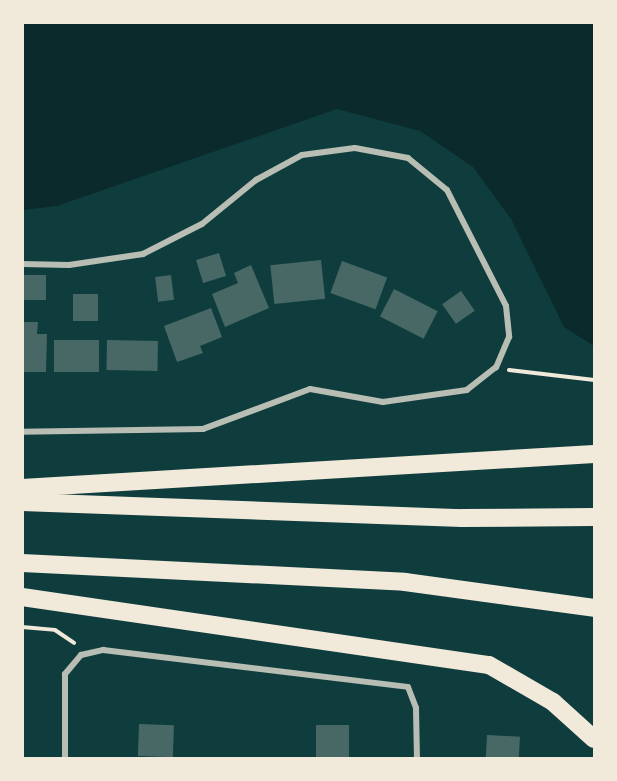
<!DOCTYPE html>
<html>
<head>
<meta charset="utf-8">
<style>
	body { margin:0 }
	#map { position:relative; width:617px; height:781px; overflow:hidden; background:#0f3d3e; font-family:"Source Sans 3",sans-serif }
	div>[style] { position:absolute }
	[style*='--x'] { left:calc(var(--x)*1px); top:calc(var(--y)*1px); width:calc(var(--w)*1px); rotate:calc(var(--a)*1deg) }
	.water>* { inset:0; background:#0a2a2b }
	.building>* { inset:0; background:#486865; transform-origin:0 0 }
	.path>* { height:4px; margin:-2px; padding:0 2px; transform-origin:2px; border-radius:2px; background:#f1e9da }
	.minor>* { height:6px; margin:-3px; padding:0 3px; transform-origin:3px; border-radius:3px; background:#b8beb3 }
	.motorway>* { height:18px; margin:-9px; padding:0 9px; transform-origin:9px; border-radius:9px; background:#f1e9da }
	span { translate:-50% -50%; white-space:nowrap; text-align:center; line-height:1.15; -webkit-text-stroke:6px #f1e9da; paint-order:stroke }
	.frame { position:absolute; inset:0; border:24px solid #f1e9da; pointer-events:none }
</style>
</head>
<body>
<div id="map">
	<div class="water">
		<i style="clip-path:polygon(22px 23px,594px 23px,594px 346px,564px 327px,511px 219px,473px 167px,420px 131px,337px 109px,57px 206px,23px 210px)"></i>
	</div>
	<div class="building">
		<i style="left:219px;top:253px;width:24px;height:24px;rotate:73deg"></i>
		<i style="left:321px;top:260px;width:39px;height:51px;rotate:84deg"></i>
		<i style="left:342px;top:261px;width:48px;height:34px;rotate:20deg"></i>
		<i style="clip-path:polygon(251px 265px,269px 308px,225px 327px,212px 294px,238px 283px,234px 273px)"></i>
		<i style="left:22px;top:275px;width:24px;height:25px"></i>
		<i style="left:171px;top:275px;width:25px;height:16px;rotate:83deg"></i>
		<i style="left:394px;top:289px;width:49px;height:31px;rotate:27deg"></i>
		<i style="left:461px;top:291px;width:24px;height:23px;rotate:55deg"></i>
		<i style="left:73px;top:294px;width:25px;height:27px"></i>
		<i style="clip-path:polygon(211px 308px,222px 337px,200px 346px,203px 353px,177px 362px,164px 326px)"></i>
		<i style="clip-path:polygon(22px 322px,38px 322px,37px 334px,47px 334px,46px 372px,22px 372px)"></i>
		<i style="left:99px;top:340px;width:32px;height:45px;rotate:90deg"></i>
		<i style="left:107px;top:340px;width:51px;height:30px;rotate:1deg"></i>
		<i style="left:139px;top:724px;width:35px;height:32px;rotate:2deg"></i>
		<i style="left:349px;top:725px;width:33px;height:33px;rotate:90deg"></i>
		<i style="left:487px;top:735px;width:33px;height:23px;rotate:3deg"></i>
	</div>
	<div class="path">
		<i style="--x:509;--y:370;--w:86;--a:6.7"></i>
		<i style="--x:22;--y:627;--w:33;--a:5"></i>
		<i style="--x:55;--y:630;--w:23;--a:34"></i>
	</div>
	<div class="minor">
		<i style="--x:22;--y:264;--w:47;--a:1.2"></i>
		<i style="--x:69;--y:265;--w:75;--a:-8.5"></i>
		<i style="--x:143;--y:254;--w:66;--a:-27"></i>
		<i style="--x:202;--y:224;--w:70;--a:-39.2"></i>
		<i style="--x:256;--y:180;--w:52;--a:-28.5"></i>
		<i style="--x:302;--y:155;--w:53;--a:-7.5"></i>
		<i style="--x:355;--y:148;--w:54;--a:10.7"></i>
		<i style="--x:408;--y:158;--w:50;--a:39.4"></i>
		<i style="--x:447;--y:190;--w:130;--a:63"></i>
		<i style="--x:506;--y:306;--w:31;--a:84"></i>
		<i style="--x:509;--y:337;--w:33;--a:113"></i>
		<i style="--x:496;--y:367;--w:37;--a:142"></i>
		<i style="--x:467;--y:390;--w:85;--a:171.9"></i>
		<i style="--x:383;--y:402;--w:74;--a:-169.9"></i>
		<i style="--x:310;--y:389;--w:114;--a:159.5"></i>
		<i style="--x:203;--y:429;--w:181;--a:179.1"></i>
		<i style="--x:65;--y:758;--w:84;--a:-90"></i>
		<i style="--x:65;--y:674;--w:25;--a:-50"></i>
		<i style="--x:81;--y:655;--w:23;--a:-13"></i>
		<i style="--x:103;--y:650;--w:307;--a:6.9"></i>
		<i style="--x:408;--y:687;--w:22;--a:69"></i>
		<i style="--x:416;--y:708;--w:50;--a:88.9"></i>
	</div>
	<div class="motorway">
		<i style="--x:22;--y:488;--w:573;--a:-3.4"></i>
		<i style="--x:22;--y:502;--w:440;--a:2.1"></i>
		<i style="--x:462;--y:518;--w:132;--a:-0.4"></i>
		<i style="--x:22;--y:563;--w:383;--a:2.8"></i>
		<i style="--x:405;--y:582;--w:191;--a:7.8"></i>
		<i style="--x:22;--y:597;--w:472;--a:8.3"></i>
		<i style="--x:489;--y:665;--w:74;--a:30"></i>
		<i style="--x:553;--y:702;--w:55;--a:42.1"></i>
	</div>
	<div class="frame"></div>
</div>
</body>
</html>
